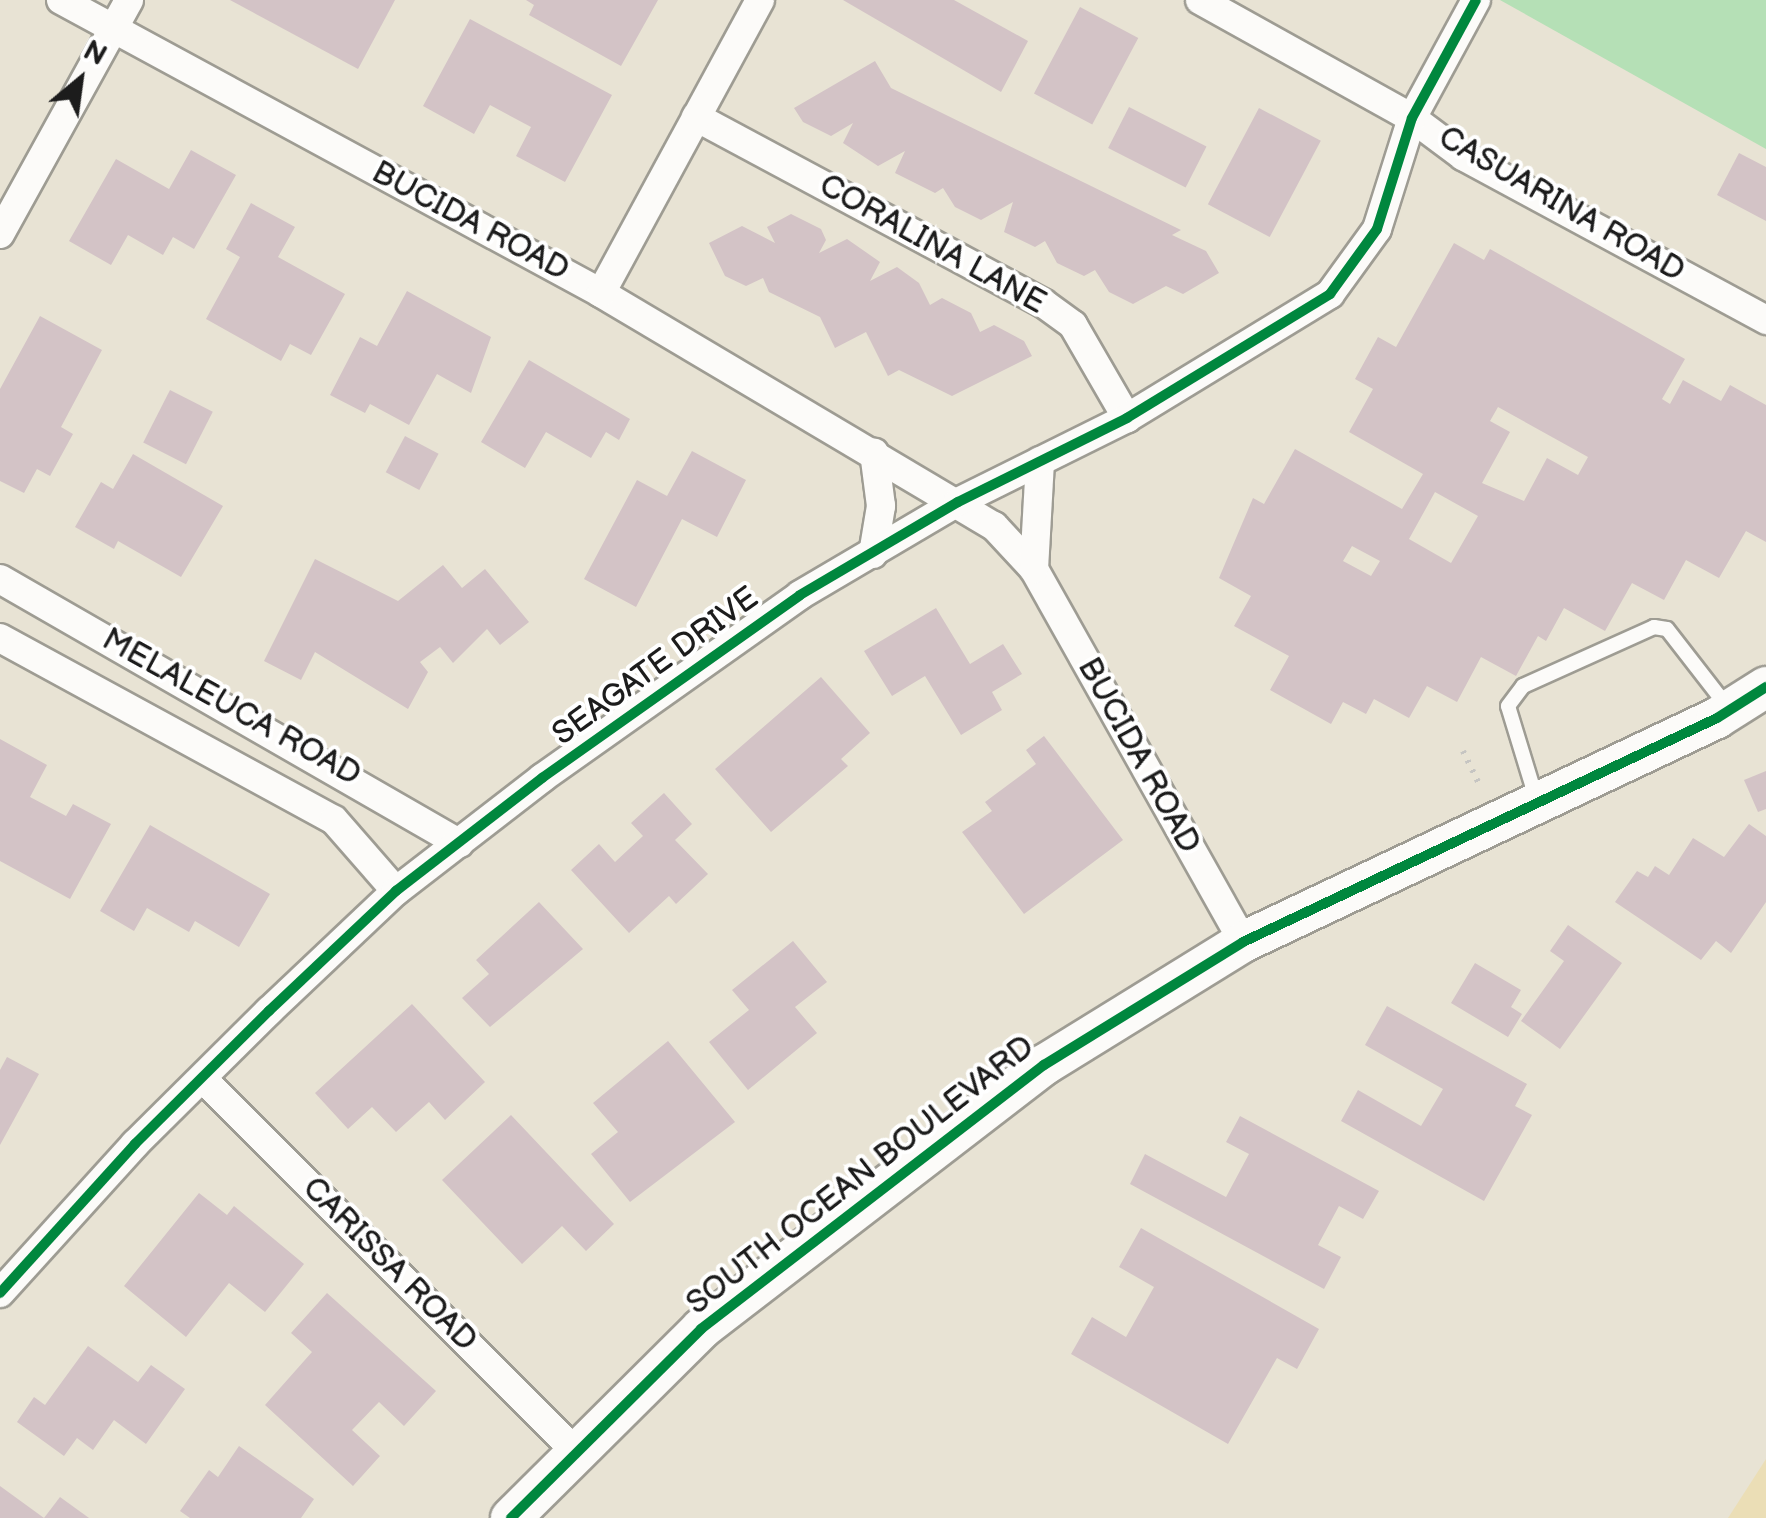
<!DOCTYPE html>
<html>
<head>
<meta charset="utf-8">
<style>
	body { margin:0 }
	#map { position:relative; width:1766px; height:1518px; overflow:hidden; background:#e8e3d4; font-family:"Balsamiq Sans",sans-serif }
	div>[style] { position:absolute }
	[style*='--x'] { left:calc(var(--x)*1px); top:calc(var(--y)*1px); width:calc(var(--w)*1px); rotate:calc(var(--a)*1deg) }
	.green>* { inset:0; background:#b5e0b6 }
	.sand>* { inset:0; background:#ebdeb6 }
	.building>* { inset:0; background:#d3c3c6; transform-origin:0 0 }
	.path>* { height:6px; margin-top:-3px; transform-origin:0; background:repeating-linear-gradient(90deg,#c6c5c2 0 2.5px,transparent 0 10.5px) }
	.roads { filter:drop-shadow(2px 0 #9e9c93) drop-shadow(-2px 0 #9e9c93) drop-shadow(0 2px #9e9c93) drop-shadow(0 -2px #9e9c93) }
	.service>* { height:14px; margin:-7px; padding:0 7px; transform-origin:7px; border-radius:7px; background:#fcfbf9 }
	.minor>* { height:28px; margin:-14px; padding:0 14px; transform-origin:14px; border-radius:14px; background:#fcfbf9 }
	.secondary>* { height:40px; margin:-20px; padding:0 20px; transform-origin:20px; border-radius:20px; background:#fcfbf9 }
	.cycleway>* { height:10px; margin:-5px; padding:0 5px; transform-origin:5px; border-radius:5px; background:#00873e }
	span { translate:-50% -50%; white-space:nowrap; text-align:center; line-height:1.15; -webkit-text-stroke:8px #fff; paint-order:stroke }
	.street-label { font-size:32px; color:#1c1c1c }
	.north { position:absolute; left:30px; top:30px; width:100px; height:100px; -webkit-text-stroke:8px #fff; paint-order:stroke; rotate:29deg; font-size:28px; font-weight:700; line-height:40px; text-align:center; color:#1c1c1c }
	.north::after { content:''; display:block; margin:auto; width:35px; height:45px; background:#1c1c1c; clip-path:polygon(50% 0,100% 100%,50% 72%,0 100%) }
</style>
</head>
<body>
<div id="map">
	<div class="green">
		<i style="clip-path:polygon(1500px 0,1766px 0,1766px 149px)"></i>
	</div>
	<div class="sand">
		<i style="clip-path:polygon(1766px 1459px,1766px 1518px,1728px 1518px)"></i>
	</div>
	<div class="building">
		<i style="clip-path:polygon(230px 0,395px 0,358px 69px)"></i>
		<i style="clip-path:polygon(526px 0,658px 0,621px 66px,529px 15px,534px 5px)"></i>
		<i style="clip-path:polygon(843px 0,954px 0,1028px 41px,1001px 92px)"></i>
		<i style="left:1080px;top:7px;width:66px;height:98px;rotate:28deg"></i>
		<i style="clip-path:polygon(470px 19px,612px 95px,565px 182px,516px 156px,531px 127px,490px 105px,474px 134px,423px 106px)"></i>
		<i style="clip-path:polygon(875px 61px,891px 88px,1181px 230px,1172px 235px,1206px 251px,1219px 273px,1183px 294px,1166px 286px,1133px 304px,1109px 292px,1095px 270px,1084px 276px,1057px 263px,1045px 241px,1035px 247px,1004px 232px,1013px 202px,981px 220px,955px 207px,943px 188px,935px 193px,895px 173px,905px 151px,878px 166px,843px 143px,853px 123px,831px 136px,803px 122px,794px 108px)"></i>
		<i style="left:1129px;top:107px;width:87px;height:46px;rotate:27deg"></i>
		<i style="left:1259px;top:108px;width:70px;height:109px;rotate:28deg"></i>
		<i style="clip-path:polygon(191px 150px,236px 175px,194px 249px,173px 237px,163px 255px,128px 235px,111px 265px,69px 241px,116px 159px,169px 189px)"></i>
		<i style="clip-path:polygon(1739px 153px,1766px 167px,1766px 221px,1717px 195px)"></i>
		<i style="clip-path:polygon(251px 203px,295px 227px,278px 257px,345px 294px,311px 355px,290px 344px,281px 361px,206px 319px,240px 257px,226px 249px)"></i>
		<i style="clip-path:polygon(791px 214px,821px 229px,826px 240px,819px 253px,847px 239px,880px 262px,870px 281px,897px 267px,919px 283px,930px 305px,942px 298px,971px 313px,980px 332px,994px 325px,1024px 341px,1032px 356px,952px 396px,899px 370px,888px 376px,866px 332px,835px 348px,820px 317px,769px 292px,763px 278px,746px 286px,725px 276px,709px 243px,742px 226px,775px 243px,767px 227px)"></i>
		<i style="clip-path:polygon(evenodd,1454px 243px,1484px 260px,1490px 249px,1685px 359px,1662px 399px,1670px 404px,1683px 380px,1721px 401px,1730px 385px,1766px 405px,1766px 542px,1746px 531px,1719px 578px,1686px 560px,1664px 600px,1632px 583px,1605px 631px,1564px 608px,1546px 641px,1538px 636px,1516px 676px,1481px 657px,1457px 702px,1427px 686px,1409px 718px,1374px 699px,1366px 714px,1343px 702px,1331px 724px,1270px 690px,1289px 656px,1234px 626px,1251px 596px,1219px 578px,1253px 498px,1264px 504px,1295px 449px,1402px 509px,1423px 474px,1349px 432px,1373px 389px,1355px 379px,1378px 337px,1396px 347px,1454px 243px,1498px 407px,1588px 457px,1578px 475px,1547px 458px,1524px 501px,1482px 483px,1510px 432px,1490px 421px,1498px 407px,1454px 243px,1435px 492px,1478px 516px,1451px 563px,1409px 539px,1435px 492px,1454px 243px,1352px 546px,1380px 561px,1371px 576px,1343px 561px,1352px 546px)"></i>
		<i style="clip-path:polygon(407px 291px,491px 337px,471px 393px,437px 374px,409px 425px,370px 404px,365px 413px,330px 395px,360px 337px,377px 346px)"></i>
		<i style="clip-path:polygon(40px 316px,102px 350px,61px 427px,73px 434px,50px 476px,37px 469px,24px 493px,0 481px,0 389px)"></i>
		<i style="clip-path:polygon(529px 360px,630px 419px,619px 440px,606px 432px,591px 458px,546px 432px,525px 468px,481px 442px)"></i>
		<i style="left:170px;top:390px;width:48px;height:59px;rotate:27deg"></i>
		<i style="left:405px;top:436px;width:38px;height:41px;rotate:28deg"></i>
		<i style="clip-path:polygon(692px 451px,746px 480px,717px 537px,682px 519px,636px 607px,584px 579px,637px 480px,667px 496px)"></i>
		<i style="clip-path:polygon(133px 454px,223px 506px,181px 577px,118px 541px,114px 549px,75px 527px,101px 482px,113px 489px)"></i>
		<i style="clip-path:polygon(315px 559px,398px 601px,443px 565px,462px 588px,485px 569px,529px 622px,500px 645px,487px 629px,453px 663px,440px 647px,420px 662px,428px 672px,408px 709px,315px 652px,301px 680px,264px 661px)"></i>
		<i style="clip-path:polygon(936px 608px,970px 664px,1003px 644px,1022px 674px,992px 692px,1002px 710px,961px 735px,925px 676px,892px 696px,864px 651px)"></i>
		<i style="clip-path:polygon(821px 677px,870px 733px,841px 759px,848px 766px,771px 832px,715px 769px)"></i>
		<i style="clip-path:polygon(1044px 736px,1123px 840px,1024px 914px,962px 832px,992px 811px,985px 802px,1036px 764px,1026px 750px)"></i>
		<i style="clip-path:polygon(0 739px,47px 765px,30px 797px,66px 816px,73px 804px,111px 824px,70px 899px,0 861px)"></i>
		<i style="clip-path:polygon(1766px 771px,1766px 809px,1758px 812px,1744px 780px)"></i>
		<i style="clip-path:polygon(664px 793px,692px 824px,675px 840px,708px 874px,676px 904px,669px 896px,629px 933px,571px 870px,599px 844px,615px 862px,643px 836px,631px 823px)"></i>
		<i style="clip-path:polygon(1749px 824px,1766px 836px,1766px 902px,1731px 953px,1716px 941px,1701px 960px,1615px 902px,1637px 871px,1648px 877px,1655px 866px,1669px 875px,1693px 838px,1724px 857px)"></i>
		<i style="clip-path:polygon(150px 825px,270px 894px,239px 947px,195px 921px,189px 932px,147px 908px,134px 931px,100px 911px)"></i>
		<i style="clip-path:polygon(539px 902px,583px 949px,490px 1027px,462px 998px,489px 974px,476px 960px)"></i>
		<i style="clip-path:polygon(1568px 925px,1622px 963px,1560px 1049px,1521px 1021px,1564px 961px,1550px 951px)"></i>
		<i style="clip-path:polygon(793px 941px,827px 982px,795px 1007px,817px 1033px,748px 1090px,709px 1042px,749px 1010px,732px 990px)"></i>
		<i style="clip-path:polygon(1475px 963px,1521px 990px,1511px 1007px,1522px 1014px,1508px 1037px,1451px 1003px)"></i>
		<i style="clip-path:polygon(412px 1004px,485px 1082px,445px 1120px,429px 1102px,396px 1132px,372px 1107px,348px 1129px,315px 1093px)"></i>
		<i style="clip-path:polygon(1387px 1006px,1527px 1084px,1515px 1106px,1532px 1115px,1484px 1201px,1341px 1121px,1358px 1090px,1421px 1126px,1443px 1089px,1365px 1045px)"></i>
		<i style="clip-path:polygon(668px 1041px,735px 1122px,630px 1202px,591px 1154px,618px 1132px,593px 1103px)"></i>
		<i style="clip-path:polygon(7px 1057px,39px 1074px,0 1145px,0 1070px)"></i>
		<i style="clip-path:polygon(511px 1115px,614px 1224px,586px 1251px,562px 1226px,522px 1264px,442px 1180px)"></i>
		<i style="clip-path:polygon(1240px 1116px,1379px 1191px,1363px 1219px,1339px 1206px,1318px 1245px,1341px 1257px,1324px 1289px,1130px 1184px,1145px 1154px,1226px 1197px,1249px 1154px,1226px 1142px)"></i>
		<i style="clip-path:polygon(199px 1193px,227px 1215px,234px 1206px,304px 1264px,265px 1312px,229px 1283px,186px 1337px,124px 1286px)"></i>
		<i style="clip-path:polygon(1141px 1228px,1319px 1329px,1297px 1369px,1277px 1358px,1228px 1444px,1071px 1354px,1092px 1317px,1126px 1337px,1154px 1287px,1119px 1267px)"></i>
		<i style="clip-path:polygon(327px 1293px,436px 1391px,404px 1426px,379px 1402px,352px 1430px,380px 1456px,353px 1486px,265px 1405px,312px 1352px,291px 1333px)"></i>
		<i style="clip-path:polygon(88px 1346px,138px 1382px,151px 1365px,185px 1389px,146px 1444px,114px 1420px,93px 1450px,77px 1438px,64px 1456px,17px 1422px,34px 1397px,45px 1405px)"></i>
		<i style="clip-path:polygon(239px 1446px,314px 1499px,301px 1518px,190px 1518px,180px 1511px,209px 1470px,218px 1477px)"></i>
		<i style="clip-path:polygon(0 1486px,44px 1518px,0 1518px)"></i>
		<i style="clip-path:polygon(60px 1497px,89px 1518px,44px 1518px)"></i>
	</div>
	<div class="path">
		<i style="--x:1463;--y:751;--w:39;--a:64"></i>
	</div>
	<div class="roads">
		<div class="service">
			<i style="--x:1537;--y:801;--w:99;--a:-107"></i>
			<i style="--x:1508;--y:706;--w:25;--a:-53"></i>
			<i style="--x:1523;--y:686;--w:144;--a:-24.2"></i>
			<i style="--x:1654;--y:627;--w:13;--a:9"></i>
			<i style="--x:1667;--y:629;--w:101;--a:52.2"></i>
		</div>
		<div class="minor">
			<i style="--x:61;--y:0;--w:614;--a:28.48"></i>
			<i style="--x:601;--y:293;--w:457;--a:30.7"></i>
			<i style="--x:994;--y:526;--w:59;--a:47.1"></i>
			<i style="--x:1034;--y:569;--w:428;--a:60.7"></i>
			<i style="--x:1200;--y:0;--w:243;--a:29.1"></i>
			<i style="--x:1412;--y:118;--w:64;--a:36.7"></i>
			<i style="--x:1463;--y:156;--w:345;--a:28.4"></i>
			<i style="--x:696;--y:117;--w:394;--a:28.2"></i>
			<i style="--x:1043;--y:303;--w:37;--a:36"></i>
			<i style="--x:1073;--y:325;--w:108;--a:59.9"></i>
			<i style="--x:0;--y:234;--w:267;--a:-61.1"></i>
			<i style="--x:601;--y:293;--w:333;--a:-61.5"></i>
			<i style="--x:873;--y:554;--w:49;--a:-80.5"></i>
			<i style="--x:881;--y:506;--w:54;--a:-97.4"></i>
			<i style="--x:1034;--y:569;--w:108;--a:-86.8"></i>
			<i style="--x:0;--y:579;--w:530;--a:29.91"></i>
			<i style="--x:0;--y:638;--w:380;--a:28.6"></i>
			<i style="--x:334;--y:820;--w:94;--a:48.9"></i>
			<i style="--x:203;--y:1079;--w:526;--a:45"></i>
			<i style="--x:0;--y:1293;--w:201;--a:-47.8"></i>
			<i style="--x:135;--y:1144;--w:189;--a:-44.8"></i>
			<i style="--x:269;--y:1011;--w:175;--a:-43.4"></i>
			<i style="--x:396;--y:891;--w:185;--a:-37.7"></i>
			<i style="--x:542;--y:778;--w:316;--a:-35.3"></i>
			<i style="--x:800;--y:595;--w:183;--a:-30.5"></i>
			<i style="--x:958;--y:502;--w:189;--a:-26.4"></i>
			<i style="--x:1127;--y:418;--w:238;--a:-31.4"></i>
			<i style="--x:1330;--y:294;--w:80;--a:-54.1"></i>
			<i style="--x:1377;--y:229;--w:116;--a:-72.5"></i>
			<i style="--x:1412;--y:118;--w:134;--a:-61.5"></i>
		</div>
		<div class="secondary">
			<i style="--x:511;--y:1518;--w:268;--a:-44.8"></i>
			<i style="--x:701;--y:1329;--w:433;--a:-37.6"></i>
			<i style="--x:1044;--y:1065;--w:234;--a:-31.7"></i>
			<i style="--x:1243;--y:942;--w:524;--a:-25.29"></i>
			<i style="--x:1717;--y:718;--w:58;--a:-32.3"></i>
		</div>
	</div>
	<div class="cycleway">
		<i style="--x:0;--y:1293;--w:201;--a:-47.8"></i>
		<i style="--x:135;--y:1144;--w:189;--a:-44.8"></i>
		<i style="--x:269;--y:1011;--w:175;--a:-43.4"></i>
		<i style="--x:396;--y:891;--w:185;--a:-37.7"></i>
		<i style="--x:542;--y:778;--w:316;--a:-35.3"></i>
		<i style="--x:800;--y:595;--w:183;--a:-30.5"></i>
		<i style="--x:958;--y:502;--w:189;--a:-26.4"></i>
		<i style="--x:1127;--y:418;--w:238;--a:-31.4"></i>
		<i style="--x:1330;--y:294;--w:80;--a:-54.1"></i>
		<i style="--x:1377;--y:229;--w:116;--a:-72.5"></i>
		<i style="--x:1412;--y:118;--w:134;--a:-61.5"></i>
		<i style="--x:511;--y:1518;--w:268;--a:-44.8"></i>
		<i style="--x:701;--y:1329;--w:433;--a:-37.6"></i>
		<i style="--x:1044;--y:1065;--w:234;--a:-31.7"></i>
		<i style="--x:1243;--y:942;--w:524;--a:-25.29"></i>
		<i style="--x:1717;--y:718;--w:58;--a:-32.3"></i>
	</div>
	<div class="street-label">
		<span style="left:1561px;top:205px;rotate:30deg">CASUARINA ROAD</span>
		<span style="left:470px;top:222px;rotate:28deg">BUCIDA ROAD</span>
		<span style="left:932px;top:245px;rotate:29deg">CORALINA LANE</span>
		<span style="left:656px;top:667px;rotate:-36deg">SEAGATE DRIVE</span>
		<span style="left:231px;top:708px;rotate:29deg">MELALEUCA ROAD</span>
		<span style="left:1138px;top:756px;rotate:61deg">BUCIDA ROAD</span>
		<span style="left:861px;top:1176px;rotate:-38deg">SOUTH OCEAN BOULEVARD</span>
		<span style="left:389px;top:1265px;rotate:45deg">CARISSA ROAD</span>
	</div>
	<div class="north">N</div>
</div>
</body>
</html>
